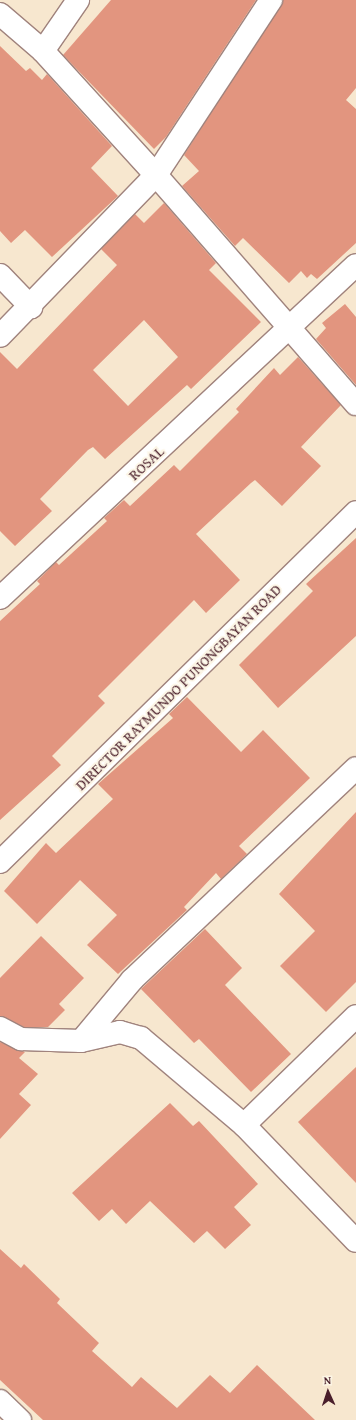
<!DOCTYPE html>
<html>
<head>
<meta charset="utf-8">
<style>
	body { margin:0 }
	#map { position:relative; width:356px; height:1420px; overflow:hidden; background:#f7e7cf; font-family:"Gentium Book Plus",serif }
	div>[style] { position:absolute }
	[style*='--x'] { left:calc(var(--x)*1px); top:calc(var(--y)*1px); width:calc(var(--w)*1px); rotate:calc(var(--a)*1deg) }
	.building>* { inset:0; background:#e2957f }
	.roads { filter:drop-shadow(1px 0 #a0837d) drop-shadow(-1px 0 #a0837d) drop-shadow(0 1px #a0837d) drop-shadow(0 -1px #a0837d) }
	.street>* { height:22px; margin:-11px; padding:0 11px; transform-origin:11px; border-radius:11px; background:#fff }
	span { translate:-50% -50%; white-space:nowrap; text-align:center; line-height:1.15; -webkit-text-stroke:4px #fcf5e5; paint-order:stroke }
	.street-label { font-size:15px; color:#4a1f2b }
	.north { position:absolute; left:308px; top:1372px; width:40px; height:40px; -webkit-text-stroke:3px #fcf5e5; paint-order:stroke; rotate:357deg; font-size:11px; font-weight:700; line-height:16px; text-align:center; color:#4a1f2b }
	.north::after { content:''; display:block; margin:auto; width:14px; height:18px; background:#4a1f2b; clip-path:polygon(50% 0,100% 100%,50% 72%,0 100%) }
</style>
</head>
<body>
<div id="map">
	<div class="building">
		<i style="clip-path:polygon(111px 0,256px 0,166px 137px,154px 149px,63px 55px)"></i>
		<i style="clip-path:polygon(283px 0,356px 0,356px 88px,346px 100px,356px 109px,356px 243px,317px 279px,311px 274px,307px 278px,301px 271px,289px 283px,243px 238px,235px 246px,182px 186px,199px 171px,184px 155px)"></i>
		<i style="clip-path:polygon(0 46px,26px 71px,30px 68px,42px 80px,47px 74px,112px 146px,91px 168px,118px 196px,52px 257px,25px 230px,11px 243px,0 231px)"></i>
		<i style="clip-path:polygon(evenodd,164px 203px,216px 263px,209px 270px,261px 322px,191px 389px,187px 385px,105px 459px,93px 447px,88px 450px,40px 499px,52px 511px,15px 546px,0 531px,0 352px,17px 369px,117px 265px,101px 249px,135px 214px,144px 223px,164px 203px,144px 320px,178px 357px,128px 406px,93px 370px,144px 320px)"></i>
		<i style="clip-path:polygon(345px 304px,356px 317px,356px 385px,316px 339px,326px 328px,322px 323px)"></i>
		<i style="clip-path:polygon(298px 357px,341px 405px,301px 447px,321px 466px,282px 506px,255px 480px,251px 483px,196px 534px,240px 580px,206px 613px,194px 600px,98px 696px,105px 703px,52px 756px,61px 765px,0 820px,0 621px,40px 584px,37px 581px,56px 562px,59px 565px,107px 521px,104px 518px,124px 500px,130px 506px,174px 465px,180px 471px,239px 412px,236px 409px,274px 368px,280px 375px)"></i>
		<i style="clip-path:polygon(356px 538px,356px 636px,278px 708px,239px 665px,313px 591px,306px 584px)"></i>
		<i style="clip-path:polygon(187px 697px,241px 752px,263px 730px,310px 778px,239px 846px,247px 854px,221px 879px,216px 873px,184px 907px,187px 910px,118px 974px,87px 945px,117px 915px,80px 880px,37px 924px,4px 891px,46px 843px,56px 853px,113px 799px,98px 784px,173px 718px,169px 714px)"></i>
		<i style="clip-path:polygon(356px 812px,356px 982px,326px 1012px,280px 966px,315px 931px,279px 894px)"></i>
		<i style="clip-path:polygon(205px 929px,242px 968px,225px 985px,291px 1054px,251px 1092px,199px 1039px,194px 1043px,141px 989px)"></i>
		<i style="clip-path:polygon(41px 936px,84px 978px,59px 1004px,65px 1010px,48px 1027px,24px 1027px,0 1016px,0 978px)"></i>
		<i style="clip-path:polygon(0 1042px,25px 1052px,19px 1058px,38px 1074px,19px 1094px,31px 1105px,0 1139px)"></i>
		<i style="clip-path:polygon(356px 1067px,356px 1183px,298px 1122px)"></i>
		<i style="clip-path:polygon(170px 1103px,193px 1126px,199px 1121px,258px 1184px,234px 1207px,251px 1225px,225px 1249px,207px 1231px,194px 1243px,150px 1201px,126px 1224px,112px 1209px,99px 1221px,72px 1193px)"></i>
		<i style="clip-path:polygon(0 1249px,21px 1268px,24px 1264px,60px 1299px,57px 1303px,99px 1343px,92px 1351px,132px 1387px,141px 1377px,177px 1408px,210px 1375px,230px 1393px,257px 1365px,315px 1420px,43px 1420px,0 1380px)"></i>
	</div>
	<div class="roads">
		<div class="street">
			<i style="--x:271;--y:0;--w:209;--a:123.3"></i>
			<i style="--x:156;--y:175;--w:304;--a:48.9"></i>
			<i style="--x:0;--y:14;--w:57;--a:40.7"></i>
			<i style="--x:43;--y:51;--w:168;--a:47.7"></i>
			<i style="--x:156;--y:175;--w:224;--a:134.1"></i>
			<i style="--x:43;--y:51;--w:62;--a:-55.5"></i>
			<i style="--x:0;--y:275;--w:45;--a:45.9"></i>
			<i style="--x:0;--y:598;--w:487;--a:-43.1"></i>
			<i style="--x:0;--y:862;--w:499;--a:-44.5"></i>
			<i style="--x:0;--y:1028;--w:24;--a:28"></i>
			<i style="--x:21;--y:1039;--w:60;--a:1.9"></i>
			<i style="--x:81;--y:1041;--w:80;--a:-50.1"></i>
			<i style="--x:132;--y:980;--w:308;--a:-43.4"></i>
			<i style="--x:81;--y:1041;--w:40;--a:-13"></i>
			<i style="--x:120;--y:1032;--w:22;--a:16"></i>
			<i style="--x:141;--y:1038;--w:135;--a:40.2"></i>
			<i style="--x:244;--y:1125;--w:161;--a:46"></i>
			<i style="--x:244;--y:1125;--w:156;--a:-44.2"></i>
			<i style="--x:0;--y:1401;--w:28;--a:44"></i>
		</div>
	</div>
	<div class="street-label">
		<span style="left:146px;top:463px;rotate:-43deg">ROSAL</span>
		<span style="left:178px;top:687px;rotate:-45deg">DIRECTOR RAYMUNDO PUNONGBAYAN ROAD</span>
	</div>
	<div class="north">N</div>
</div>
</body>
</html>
